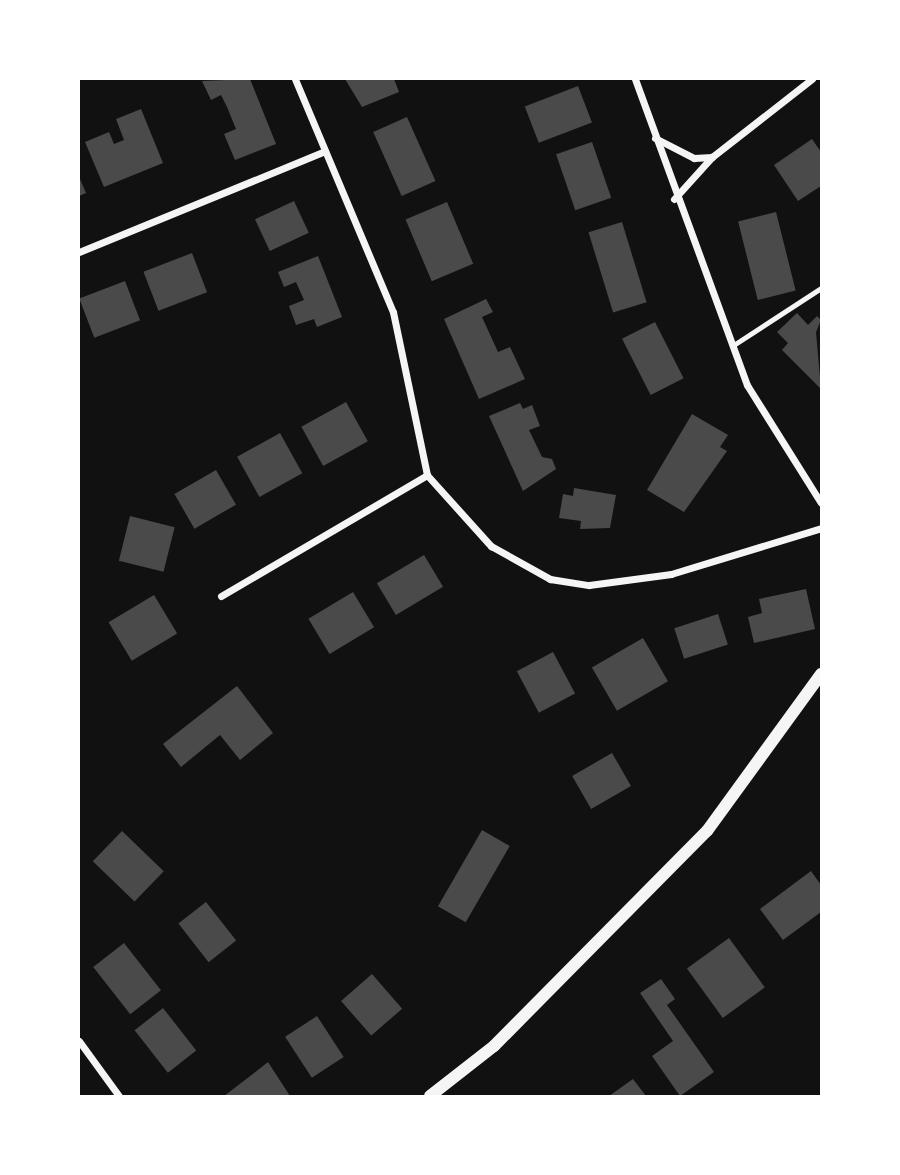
<!DOCTYPE html>
<html>
<head>
<meta charset="utf-8">
<style>
	body { margin:0 }
	#map { position:relative; width:900px; height:1175px; overflow:hidden; background:#111; font-family:"Noto Serif",serif }
	div>[style] { position:absolute }
	[style*='--x'] { left:calc(var(--x)*1px); top:calc(var(--y)*1px); width:calc(var(--w)*1px); rotate:calc(var(--a)*1deg) }
	.building>* { inset:0; background:#4a4a4a; transform-origin:0 0 }
	.service>* { height:5px; margin:-2.5px; padding:0 2.5px; transform-origin:2.5px; border-radius:2.5px; background:#f5f5f5 }
	.minor>* { height:7px; margin:-3.5px; padding:0 3.5px; transform-origin:3.5px; border-radius:3.5px; background:#f5f5f5 }
	.tertiary>* { height:12px; margin:-6px; padding:0 6px; transform-origin:6px; border-radius:6px; background:#f5f5f5 }
	span { translate:-50% -50%; white-space:nowrap; text-align:center; line-height:1.15; -webkit-text-stroke:7px #fff; paint-order:stroke }
	.frame { position:absolute; inset:0; border:80px solid #fff; pointer-events:none }
</style>
</head>
<body>
<div id="map">
	<div class="building">
		<i style="clip-path:polygon(250px 79px,276px 144px,235px 160px,224px 134px,236px 129px,227px 107px,221px 95px,211px 100px,202px 81px)"></i>
		<i style="clip-path:polygon(345px 79px,394px 79px,399px 92px,362px 107px)"></i>
		<i style="left:578px;top:86px;width:39px;height:57px;rotate:69deg"></i>
		<i style="clip-path:polygon(141px 109px,163px 163px,104px 187px,85px 142px,109px 132px,114px 144px,124px 140px,116px 119px)"></i>
		<i style="left:407px;top:117px;width:70px;height:37px;rotate:66deg"></i>
		<i style="clip-path:polygon(812px 139px,821px 152px,821px 186px,798px 201px,774px 165px)"></i>
		<i style="left:592px;top:142px;width:59px;height:38px;rotate:71deg"></i>
		<i style="clip-path:polygon(79px 177px,86px 193px,79px 196px)"></i>
		<i style="left:294px;top:201px;width:35px;height:43px;rotate:65deg"></i>
		<i style="left:447px;top:202px;width:67px;height:45px;rotate:67deg"></i>
		<i style="left:776px;top:212px;width:81px;height:39px;rotate:76deg"></i>
		<i style="left:622px;top:222px;width:84px;height:35px;rotate:73deg"></i>
		<i style="left:192px;top:253px;width:42px;height:52px;rotate:69deg"></i>
		<i style="clip-path:polygon(318px 256px,342px 317px,317px 327px,314px 319px,296px 325px,289px 306px,304px 300px,296px 282px,284px 287px,278px 272px)"></i>
		<i style="left:125px;top:281px;width:42px;height:49px;rotate:69deg"></i>
		<i style="clip-path:polygon(486px 299px,493px 312px,482px 317px,498px 352px,510px 347px,525px 379px,479px 399px,444px 319px)"></i>
		<i style="clip-path:polygon(797px 313px,808px 325px,817px 316px,821px 320px,816px 332px,821px 389px,782px 350px,788px 343px,777px 332px)"></i>
		<i style="left:655px;top:322px;width:63px;height:37px;rotate:63deg"></i>
		<i style="left:346px;top:402px;width:45px;height:51px;rotate:61deg"></i>
		<i style="clip-path:polygon(520px 403px,523px 409px,532px 405px,540px 426px,529px 430px,542px 457px,552px 459px,556px 469px,523px 491px,489px 416px)"></i>
		<i style="clip-path:polygon(692px 414px,728px 435px,720px 447px,727px 451px,684px 512px,647px 490px)"></i>
		<i style="left:280px;top:433px;width:46px;height:49px;rotate:61deg"></i>
		<i style="left:216px;top:470px;width:40px;height:48px;rotate:60deg"></i>
		<i style="clip-path:polygon(574px 488px,616px 495px,610px 528px,580px 529px,581px 521px,559px 518px,563px 494px,573px 496px)"></i>
		<i style="left:130px;top:516px;width:46px;height:46px;rotate:14deg"></i>
		<i style="left:424px;top:555px;width:37px;height:55px;rotate:59deg"></i>
		<i style="clip-path:polygon(806px 589px,815px 629px,754px 643px,748px 617px,762px 613px,759px 599px)"></i>
		<i style="left:353px;top:592px;width:41px;height:52px;rotate:59deg"></i>
		<i style="left:154px;top:595px;width:45px;height:53px;rotate:59deg"></i>
		<i style="left:718px;top:614px;width:32px;height:46px;rotate:72deg"></i>
		<i style="left:643px;top:638px;width:50px;height:59px;rotate:60deg"></i>
		<i style="left:553px;top:652px;width:47px;height:41px;rotate:62deg"></i>
		<i style="clip-path:polygon(237px 686px,273px 733px,240px 760px,220px 735px,181px 767px,163px 744px)"></i>
		<i style="left:612px;top:753px;width:38px;height:46px;rotate:60deg"></i>
		<i style="left:482px;top:830px;width:32px;height:88px;rotate:30deg"></i>
		<i style="left:122px;top:831px;width:58px;height:42px;rotate:44deg"></i>
		<i style="clip-path:polygon(811px 871px,821px 885px,821px 912px,783px 940px,760px 909px)"></i>
		<i style="left:206px;top:902px;width:49px;height:35px;rotate:52deg"></i>
		<i style="left:729px;top:938px;width:61px;height:52px;rotate:54deg"></i>
		<i style="left:124px;top:943px;width:60px;height:39px;rotate:52deg"></i>
		<i style="left:372px;top:974px;width:46px;height:41px;rotate:49deg"></i>
		<i style="clip-path:polygon(661px 979px,675px 999px,667px 1005px,714px 1072px,680px 1096px,652px 1056px,673px 1041px,640px 993px)"></i>
		<i style="left:163px;top:1008px;width:54px;height:36px;rotate:52deg"></i>
		<i style="left:317px;top:1016px;width:49px;height:38px;rotate:57deg"></i>
		<i style="clip-path:polygon(268px 1062px,290px 1096px,224px 1096px,245px 1080px)"></i>
		<i style="clip-path:polygon(633px 1079px,646px 1096px,609px 1096px)"></i>
	</div>
	<div class="service">
		<i style="--x:732;--y:346;--w:106;--a:-33.1"></i>
	</div>
	<div class="minor">
		<i style="--x:295;--y:79;--w:253;--a:67.2"></i>
		<i style="--x:393;--y:312;--w:167;--a:78.2"></i>
		<i style="--x:427;--y:475;--w:96;--a:48"></i>
		<i style="--x:491;--y:546;--w:68;--a:29.2"></i>
		<i style="--x:550;--y:579;--w:39;--a:9"></i>
		<i style="--x:589;--y:585;--w:83;--a:-7.6"></i>
		<i style="--x:671;--y:574;--w:157;--a:-17"></i>
		<i style="--x:635;--y:79;--w:326;--a:69.9"></i>
		<i style="--x:747;--y:385;--w:139;--a:57.9"></i>
		<i style="--x:655;--y:138;--w:44;--a:27.1"></i>
		<i style="--x:694;--y:158;--w:18;--a:-3"></i>
		<i style="--x:674;--y:199;--w:57;--a:-47.9"></i>
		<i style="--x:712;--y:157;--w:127;--a:-38"></i>
		<i style="--x:79;--y:252;--w:266;--a:-22.3"></i>
		<i style="--x:221;--y:596;--w:239;--a:-30.4"></i>
		<i style="--x:79;--y:1041;--w:68;--a:54"></i>
	</div>
	<div class="tertiary">
		<i style="--x:430;--y:1096;--w:81;--a:-38"></i>
		<i style="--x:494;--y:1046;--w:303;--a:-45.3"></i>
		<i style="--x:707;--y:831;--w:194;--a:-54"></i>
	</div>
	<div class="frame"></div>
</div>
</body>
</html>
